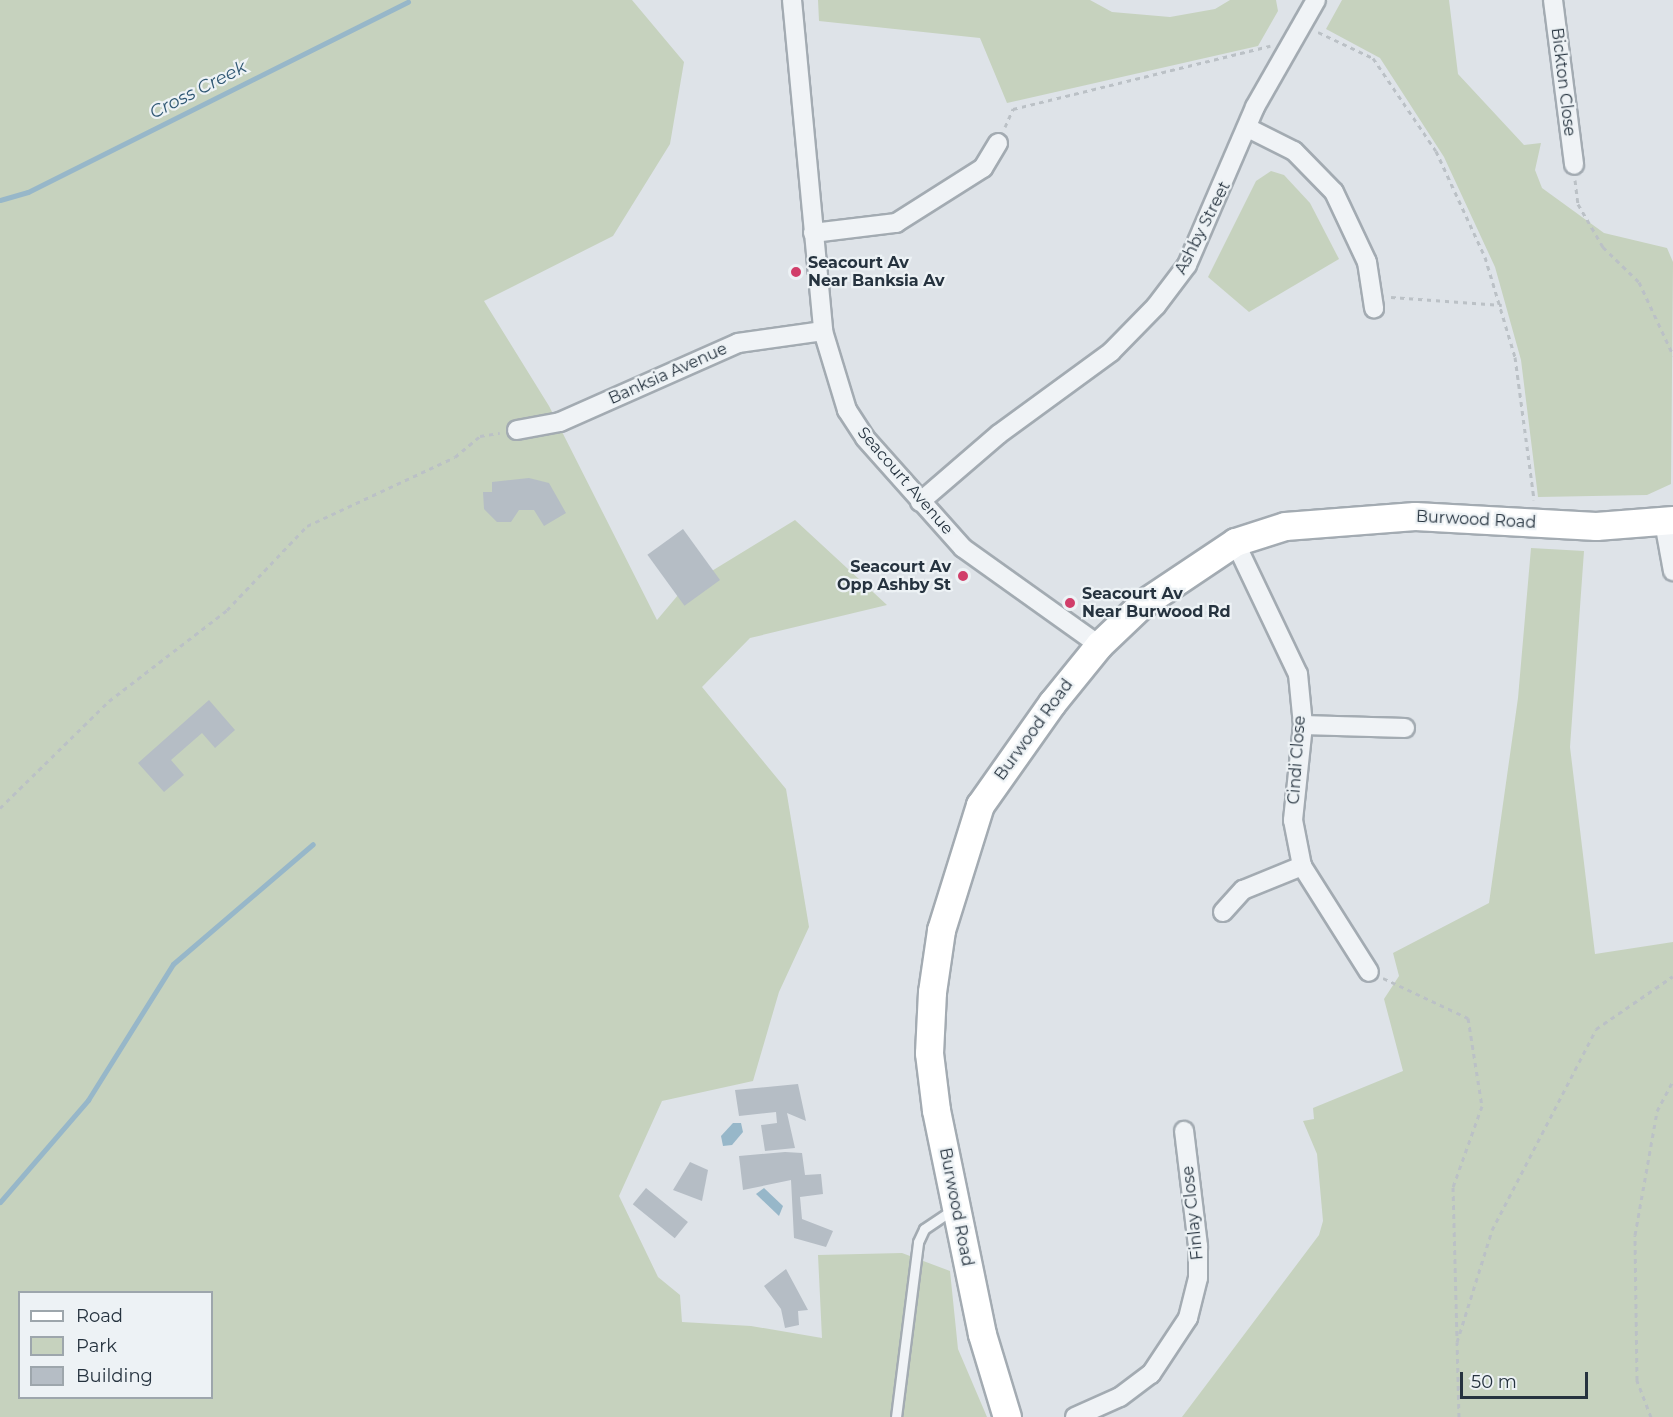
<!DOCTYPE html>
<html>
<head>
<meta charset="utf-8">
<style>
	body { margin:0 }
	#map { position:relative; width:1673px; height:1417px; overflow:hidden; background:#dee3e8; font-family:Montserrat,sans-serif }
	div>[style] { position:absolute }
	[style*='--x'] { left:calc(var(--x)*1px); top:calc(var(--y)*1px); width:calc(var(--w)*1px); rotate:calc(var(--a)*1deg) }
	.green>* { inset:0; background:#c6d2be }
	.water>* { inset:0; background:#97b7c9 }
	.stream>* { height:5px; margin:-2.5px; padding:0 2.5px; transform-origin:2.5px; border-radius:2.5px; background:#97b7c9 }
	.building>* { inset:0; background:#b5bdc5; transform-origin:0 0 }
	.path>* { height:3px; margin-top:-1.5px; transform-origin:0; background:repeating-linear-gradient(90deg,#bbc1c6 0 4.5px,transparent 0 9px) }
	.roads { filter:drop-shadow(2px 0 #a3abb2) drop-shadow(-2px 0 #a3abb2) drop-shadow(0 2px #a3abb2) drop-shadow(0 -2px #a3abb2) }
	.service>* { height:9px; margin:-4.5px; padding:0 4.5px; transform-origin:4.5px; border-radius:4.5px; background:#f0f3f6 }
	.minor>* { height:18px; margin:-9px; padding:0 9px; transform-origin:9px; border-radius:9px; background:#f0f3f6 }
	.secondary>* { height:27px; margin:-13.5px; padding:0 13.5px; transform-origin:13.5px; border-radius:13.5px; background:#fff }
	.dots>* { width:16px; height:16px; translate:-50% -50%; box-sizing:border-box; border:3px solid #edf2f5; border-radius:50% }
	span { translate:-50% -50%; white-space:nowrap; text-align:center; line-height:1.15; -webkit-text-stroke:4.5px #edf2f5; paint-order:stroke }
	.street-label { font-size:16px; color:#26333f }
	.poi-label { font-size:16px; color:#26333f; font-weight:700 }
	.left { translate:0 -50%; text-align:left }
	.right { translate:-100% -50%; text-align:right }
	.water-label { font-size:18px; color:#305874; font-style:italic }
	.legend { position:absolute; left:18px; top:1291px; width:195px; height:108px; box-sizing:border-box; background:#edf2f5; border:2px solid #9da6ac; margin:0; padding:8px 10px; list-style:none; font-size:18px; color:#26333f }
	.legend li { display:flex; align-items:center; gap:12px; height:30px }
	.legend b { width:30px; border:2px solid #9da6ac }
	.scale { position:absolute; left:1460px; top:1372px; width:128px; height:27px; box-sizing:border-box; border:3px solid #26333f; border-top:0; padding-left:8px; font-size:18px; line-height:21px; white-space:nowrap; color:#26333f; -webkit-text-stroke:4px #edf2f5; paint-order:stroke }
</style>
</head>
<body>
<div id="map">
	<div class="green">
		<i style="clip-path:polygon(evenodd,0 0,632px 0,684px 62px,670px 144px,613px 236px,484px 301px,549px 406px,657px 620px,684px 588px,795px 520px,887px 605px,750px 638px,702px 687px,786px 789px,809px 927px,779px 992px,753px 1081px,662px 1101px,619px 1196px,658px 1277px,680px 1295px,682px 1322px,751px 1326px,822px 1338px,818px 1255px,902px 1253px,950px 1271px,958px 1349px,987px 1417px,0 1417px,0 0,20px 1292px,212px 1292px,212px 1398px,20px 1398px,20px 1292px)"></i>
		<i style="clip-path:polygon(818px 0,1090px 0,1112px 12px,1170px 17px,1215px 9px,1230px 0,1276px 0,1278px 11px,1258px 46px,1007px 103px,980px 38px,819px 21px)"></i>
		<i style="clip-path:polygon(1342px 0,1449px 0,1458px 74px,1524px 145px,1541px 143px,1535px 170px,1542px 188px,1604px 233px,1667px 248px,1673px 262px,1671px 484px,1647px 495px,1538px 497px,1521px 360px,1495px 267px,1444px 157px,1380px 58px,1326px 29px)"></i>
		<i style="clip-path:polygon(1271px 171px,1284px 175px,1310px 203px,1339px 259px,1249px 312px,1208px 277px,1256px 181px)"></i>
		<i style="clip-path:polygon(1531px 548px,1584px 551px,1570px 747px,1595px 954px,1673px 942px,1673px 1417px,1182px 1417px,1319px 1235px,1323px 1221px,1317px 1154px,1303px 1121px,1314px 1119px,1313px 1108px,1403px 1071px,1384px 999px,1399px 976px,1393px 953px,1489px 903px,1518px 698px)"></i>
	</div>
	<div class="water">
		<i style="clip-path:polygon(733px 1123px,741px 1123px,743px 1132px,732px 1145px,723px 1146px,721px 1136px)"></i>
		<i style="clip-path:polygon(764px 1188px,783px 1206px,779px 1216px,756px 1194px)"></i>
	</div>
	<div class="stream">
		<i style="--x:0;--y:200;--w:29;--a:-16"></i>
		<i style="--x:28;--y:192;--w:425;--a:-26.6"></i>
		<i style="--x:0;--y:1202;--w:135;--a:-49.2"></i>
		<i style="--x:88;--y:1100;--w:160;--a:-58"></i>
		<i style="--x:173;--y:964;--w:184;--a:-40.6"></i>
	</div>
	<div class="building">
		<i style="clip-path:polygon(529px 478px,549px 483px,566px 513px,544px 526px,534px 510px,519px 510px,511px 522px,497px 522px,484px 509px,483px 492px,492px 492px,492px 482px)"></i>
		<i style="left:683px;top:529px;width:63px;height:44px;rotate:54deg"></i>
		<i style="clip-path:polygon(209px 700px,235px 730px,215px 748px,202px 733px,171px 760px,184px 775px,164px 792px,138px 763px)"></i>
		<i style="clip-path:polygon(798px 1084px,806px 1121px,787px 1113px,795px 1148px,765px 1151px,761px 1125px,777px 1123px,776px 1112px,739px 1116px,735px 1090px)"></i>
		<i style="clip-path:polygon(785px 1152px,802px 1153px,805px 1175px,821px 1174px,823px 1194px,800px 1197px,802px 1219px,833px 1231px,826px 1247px,794px 1238px,791px 1180px,743px 1190px,739px 1156px)"></i>
		<i style="clip-path:polygon(690px 1162px,708px 1170px,702px 1201px,673px 1190px)"></i>
		<i style="left:646px;top:1188px;width:54px;height:21px;rotate:39deg"></i>
		<i style="clip-path:polygon(786px 1269px,808px 1310px,798px 1311px,799px 1325px,785px 1328px,781px 1309px,764px 1286px)"></i>
	</div>
	<div class="path">
		<i style="--x:1318;--y:32;--w:61;--a:25.3"></i>
		<i style="--x:1373;--y:58;--w:112;--a:55.9"></i>
		<i style="--x:1436;--y:151;--w:117;--a:65.2"></i>
		<i style="--x:1485;--y:257;--w:104;--a:73.3"></i>
		<i style="--x:1515;--y:357;--w:144;--a:82.4"></i>
		<i style="--x:1005;--y:127;--w:20;--a:-66"></i>
		<i style="--x:1013;--y:109;--w:265;--a:-13.8"></i>
		<i style="--x:1575;--y:180;--w:24;--a:83"></i>
		<i style="--x:1578;--y:204;--w:50;--a:59.8"></i>
		<i style="--x:1603;--y:247;--w:50;--a:44.2"></i>
		<i style="--x:1639;--y:282;--w:81;--a:65"></i>
		<i style="--x:1391;--y:297;--w:111;--a:4.1"></i>
		<i style="--x:0;--y:808;--w:153;--a:-44.5"></i>
		<i style="--x:109;--y:701;--w:149;--a:-37.6"></i>
		<i style="--x:227;--y:610;--w:116;--a:-46.4"></i>
		<i style="--x:307;--y:526;--w:163;--a:-25"></i>
		<i style="--x:455;--y:457;--w:33;--a:-40"></i>
		<i style="--x:480;--y:436;--w:20;--a:-9"></i>
		<i style="--x:1383;--y:978;--w:94;--a:25.2"></i>
		<i style="--x:1468;--y:1018;--w:89;--a:81"></i>
		<i style="--x:1482;--y:1106;--w:86;--a:109.7"></i>
		<i style="--x:1453;--y:1187;--w:150;--a:88.5"></i>
		<i style="--x:1459;--y:1417;--w:75;--a:-91.5"></i>
		<i style="--x:1457;--y:1342;--w:117;--a:-72.6"></i>
		<i style="--x:1492;--y:1230;--w:226;--a:-62.6"></i>
		<i style="--x:1596;--y:1029;--w:93;--a:-34.5"></i>
		<i style="--x:1651;--y:1417;--w:40;--a:-111"></i>
		<i style="--x:1637;--y:1380;--w:145;--a:-90.8"></i>
		<i style="--x:1635;--y:1235;--w:126;--a:-79.9"></i>
		<i style="--x:1657;--y:1111;--w:34;--a:-62"></i>
	</div>
	<div class="roads">
		<div class="service">
			<i style="--x:896;--y:1417;--w:176;--a:-82.8"></i>
			<i style="--x:918;--y:1242;--w:14;--a:-65"></i>
			<i style="--x:924;--y:1229;--w:36;--a:-34"></i>
		</div>
		<div class="minor">
			<i style="--x:792;--y:0;--w:332;--a:84.6"></i>
			<i style="--x:823;--y:331;--w:83;--a:73.1"></i>
			<i style="--x:847;--y:410;--w:33;--a:57"></i>
			<i style="--x:865;--y:438;--w:147;--a:48.3"></i>
			<i style="--x:963;--y:548;--w:167;--a:35.5"></i>
			<i style="--x:1553;--y:0;--w:166;--a:82.7"></i>
			<i style="--x:1250;--y:129;--w:49;--a:26.6"></i>
			<i style="--x:1294;--y:151;--w:57;--a:45.7"></i>
			<i style="--x:1334;--y:192;--w:77;--a:64.8"></i>
			<i style="--x:1367;--y:262;--w:47;--a:81.3"></i>
			<i style="--x:813;--y:233;--w:84;--a:-6.9"></i>
			<i style="--x:896;--y:223;--w:103;--a:-32.3"></i>
			<i style="--x:983;--y:168;--w:29;--a:-59"></i>
			<i style="--x:517;--y:430;--w:44;--a:-10.5"></i>
			<i style="--x:560;--y:422;--w:195;--a:-23.9"></i>
			<i style="--x:738;--y:343;--w:86;--a:-8"></i>
			<i style="--x:920;--y:502;--w:104;--a:-40.7"></i>
			<i style="--x:999;--y:434;--w:139;--a:-36.2"></i>
			<i style="--x:1111;--y:352;--w:64;--a:-45.6"></i>
			<i style="--x:1156;--y:306;--w:51;--a:-52.9"></i>
			<i style="--x:1187;--y:265;--w:172;--a:-66.7"></i>
			<i style="--x:1255;--y:107;--w:123;--a:-60.3"></i>
			<i style="--x:1664;--y:522;--w:50;--a:79.6"></i>
			<i style="--x:1235;--y:542;--w:146;--a:64.5"></i>
			<i style="--x:1298;--y:674;--w:51;--a:84.4"></i>
			<i style="--x:1303;--y:725;--w:96;--a:96"></i>
			<i style="--x:1293;--y:820;--w:47;--a:78.9"></i>
			<i style="--x:1302;--y:866;--w:125;--a:57.7"></i>
			<i style="--x:1303;--y:725;--w:102;--a:1.7"></i>
			<i style="--x:1223;--y:912;--w:30;--a:-48"></i>
			<i style="--x:1243;--y:890;--w:64;--a:-22.1"></i>
			<i style="--x:1075;--y:1417;--w:49;--a:-24"></i>
			<i style="--x:1120;--y:1397;--w:39;--a:-37"></i>
			<i style="--x:1151;--y:1374;--w:67;--a:-56.5"></i>
			<i style="--x:1188;--y:1318;--w:41;--a:-76"></i>
			<i style="--x:1198;--y:1278;--w:32;--a:-90"></i>
			<i style="--x:1198;--y:1246;--w:116;--a:-96.9"></i>
		</div>
		<div class="secondary">
			<i style="--x:1007;--y:1417;--w:87;--a:-106.8"></i>
			<i style="--x:982;--y:1334;--w:229;--a:-101.6"></i>
			<i style="--x:936;--y:1110;--w:57;--a:-97"></i>
			<i style="--x:929;--y:1053;--w:61;--a:-87.2"></i>
			<i style="--x:932;--y:992;--w:63;--a:-81.7"></i>
			<i style="--x:941;--y:930;--w:131;--a:-72.7"></i>
			<i style="--x:980;--y:805;--w:125;--a:-54.8"></i>
			<i style="--x:1052;--y:703;--w:75;--a:-51"></i>
			<i style="--x:1099;--y:645;--w:58;--a:-43.6"></i>
			<i style="--x:1141;--y:605;--w:113;--a:-33.8"></i>
			<i style="--x:1235;--y:542;--w:52;--a:-17.7"></i>
			<i style="--x:1285;--y:526;--w:130;--a:-4.4"></i>
			<i style="--x:1415;--y:516;--w:181;--a:3.2"></i>
			<i style="--x:1596;--y:526;--w:77;--a:-4.5"></i>
		</div>
	</div>
	<div class="dots">
		<i style="left:796px;top:272px;background:#d13e6a"></i>
		<i style="left:963px;top:576px;background:#d13e6a"></i>
		<i style="left:1070px;top:603px;background:#d13e6a"></i>
	</div>
	<div class="street-label">
		<span style="left:1563px;top:82px;rotate:83deg">Bickton Close</span>
		<span style="left:1203px;top:228px;rotate:-63deg">Ashby Street</span>
		<span style="left:668px;top:374px;rotate:-24deg">Banksia Avenue</span>
		<span style="left:905px;top:481px;rotate:49deg">Seacourt Avenue</span>
		<span style="left:1476px;top:520px;rotate:3deg">Burwood Road</span>
		<span style="left:1034px;top:730px;rotate:-54deg">Burwood Road</span>
		<span style="left:1297px;top:760px;rotate:-86deg">Cindi Close</span>
		<span style="left:956px;top:1207px;rotate:79deg">Burwood Road</span>
		<span style="left:1193px;top:1213px;rotate:-96deg">Finlay Close</span>
	</div>
	<div class="poi-label">
		<span class="left" style="left:808px;top:272px">Seacourt Av<br>Near Banksia Av</span>
		<span class="right" style="left:951px;top:576px">Seacourt Av<br>Opp Ashby St</span>
		<span class="left" style="left:1082px;top:603px">Seacourt Av<br>Near Burwood Rd</span>
	</div>
	<div class="water-label">
		<span style="left:198px;top:90px;rotate:-27deg">Cross Creek</span>
	</div>
	<ul class="legend">
	<li><b style="height:8px;background:#fff"></b>Road</li>
	<li><b style="height:16px;background:#c6d2be"></b>Park</li>
	<li><b style="height:16px;background:#b5bdc5"></b>Building</li>
	</ul>
	<div class="scale">50 m</div>
</div>
</body>
</html>
